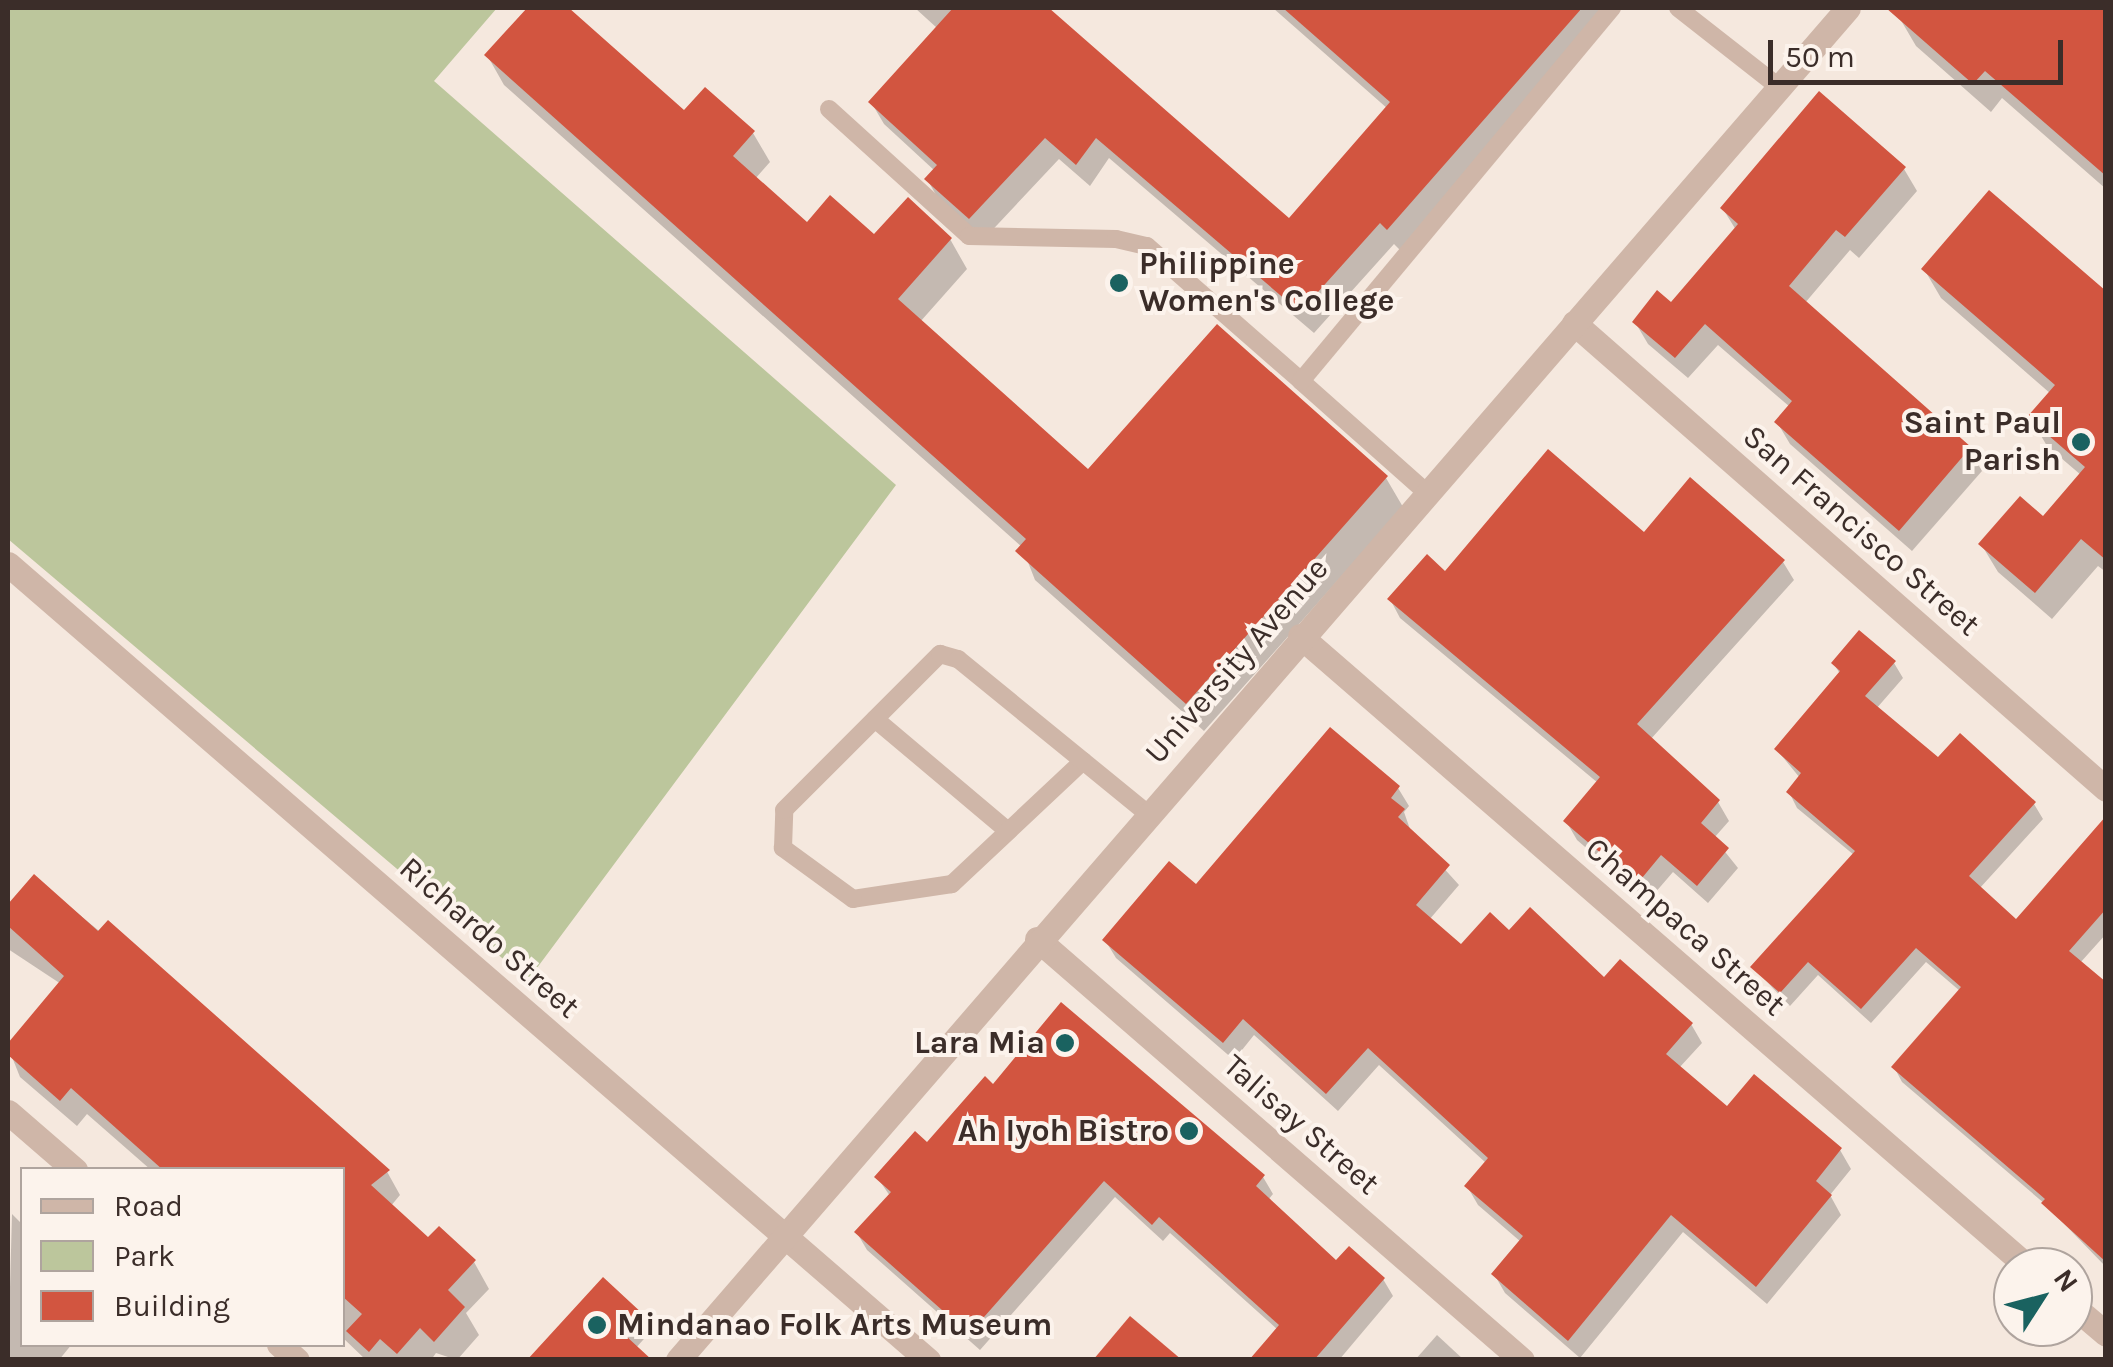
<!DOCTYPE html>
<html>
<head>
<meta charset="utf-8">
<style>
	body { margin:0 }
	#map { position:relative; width:2113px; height:1367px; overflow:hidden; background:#f5e8de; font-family:Karla,sans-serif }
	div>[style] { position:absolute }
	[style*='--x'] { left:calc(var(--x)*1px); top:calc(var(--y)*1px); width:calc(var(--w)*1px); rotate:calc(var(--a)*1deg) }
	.green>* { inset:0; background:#bcc69c }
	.shadow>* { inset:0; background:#0003 }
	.building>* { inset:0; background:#d25540 }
	.lane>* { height:18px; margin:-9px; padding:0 9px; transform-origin:9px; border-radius:9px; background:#cfb6a8 }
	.street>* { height:25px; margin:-12.5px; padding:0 12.5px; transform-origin:12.5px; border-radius:12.5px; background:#cfb6a8 }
	.dots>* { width:28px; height:28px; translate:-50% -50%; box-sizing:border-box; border:5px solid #fcf3ec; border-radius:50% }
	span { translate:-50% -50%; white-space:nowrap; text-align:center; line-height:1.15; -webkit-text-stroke:8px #fcf3ec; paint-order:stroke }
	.poi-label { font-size:32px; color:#3b2d29; font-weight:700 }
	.left { translate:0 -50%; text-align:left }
	.right { translate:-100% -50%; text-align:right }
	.street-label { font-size:32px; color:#3b2d29 }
	.frame { position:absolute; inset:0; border:10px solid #3b2d29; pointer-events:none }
	.legend { position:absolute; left:20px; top:1167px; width:325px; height:180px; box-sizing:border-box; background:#fcf3ec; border:2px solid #afa49e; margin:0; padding:12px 18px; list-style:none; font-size:30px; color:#3b2d29 }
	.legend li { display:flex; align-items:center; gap:20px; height:50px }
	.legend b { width:50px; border:2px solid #afa49e }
	.north { position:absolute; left:1993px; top:1247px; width:100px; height:100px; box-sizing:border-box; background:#fcf3ec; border:2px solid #afa49e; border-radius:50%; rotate:54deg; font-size:28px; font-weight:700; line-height:40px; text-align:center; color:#3b2d29 }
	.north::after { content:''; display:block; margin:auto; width:35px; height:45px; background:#1a6260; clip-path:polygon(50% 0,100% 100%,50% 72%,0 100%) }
	.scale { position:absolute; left:1768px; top:40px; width:295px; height:45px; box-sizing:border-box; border:5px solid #3b2d29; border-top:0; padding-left:12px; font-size:30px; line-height:35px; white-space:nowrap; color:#3b2d29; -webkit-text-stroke:8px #fcf3ec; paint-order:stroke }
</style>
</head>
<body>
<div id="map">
	<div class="green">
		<i style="clip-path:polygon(8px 8px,497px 8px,434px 81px,896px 485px,528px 980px,8px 539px)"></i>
	</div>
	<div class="shadow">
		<i style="clip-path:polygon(530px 8px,565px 8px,684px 114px,753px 133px,770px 162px,755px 179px,807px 225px,874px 238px,950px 239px,967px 269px,920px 322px,1089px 472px,1386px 478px,1403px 507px,1204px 731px,1035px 580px,1022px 547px,504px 85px,487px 55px)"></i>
		<i style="clip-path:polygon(915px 8px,1045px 8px,1289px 221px,1388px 109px,1273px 8px,1614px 8px,1401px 251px,1394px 244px,1314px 333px,1109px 158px,1090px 186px,1059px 159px,983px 240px,940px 202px,927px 179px,935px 171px,884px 124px,871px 102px,937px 28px)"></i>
		<i style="clip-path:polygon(1907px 8px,2106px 8px,2106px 189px,2002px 98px,1991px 112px,1916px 46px,1899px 17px)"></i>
		<i style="clip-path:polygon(1904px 169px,1917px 191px,1859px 258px,1850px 250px,1805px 303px,1969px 449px,1982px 471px,1912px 551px,1790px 444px,1777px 422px,1790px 407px,1718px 345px,1688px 378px,1648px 344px,1635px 322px,1671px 305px,1736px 230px,1723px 209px)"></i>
		<i style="clip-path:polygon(1924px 269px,2106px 294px,2106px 572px,2098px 566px,2052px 619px,1998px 572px,1981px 544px,2044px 519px,2081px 475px,2047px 446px,2030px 417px,2051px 394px,1941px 298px)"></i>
		<i style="clip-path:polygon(1644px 535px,1783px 562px,1794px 580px,1650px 740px,1718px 802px,1729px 821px,1714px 838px,1738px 868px,1708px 903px,1673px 872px,1648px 901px,1577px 840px,1566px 821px,1598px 783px,1400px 618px,1390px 599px,1445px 574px)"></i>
		<i style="clip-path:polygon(1894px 663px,1903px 678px,1876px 709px,1938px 760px,2034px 804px,2043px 819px,1979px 889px,2016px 922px,2106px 841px,2106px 934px,2080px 963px,2106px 985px,2106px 1267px,2045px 1204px,1902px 1082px,1894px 1067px,1960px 991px,1926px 962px,1871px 1023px,1818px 975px,1790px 1006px,1753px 967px,1854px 855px,1797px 808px,1789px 792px,1800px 778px,1777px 750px,1840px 674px,1834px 664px)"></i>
		<i style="clip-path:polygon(1398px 788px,1409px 806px,1404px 812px,1411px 832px,1459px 885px,1429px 920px,1461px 947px,1509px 933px,1691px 1024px,1702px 1043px,1679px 1068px,1727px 1109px,1840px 1150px,1851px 1169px,1830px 1195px,1841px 1215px,1767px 1304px,1683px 1232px,1580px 1358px,1505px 1293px,1494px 1274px,1521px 1242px,1478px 1205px,1467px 1186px,1486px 1163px,1379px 1065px,1338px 1111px,1254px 1035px,1234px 1060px,1116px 958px,1105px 940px)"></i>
		<i style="clip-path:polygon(34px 877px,385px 1168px,400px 1195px,390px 1207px,428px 1241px,474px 1262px,489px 1289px,466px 1313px,479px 1335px,457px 1360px,436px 1353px,431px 1360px,366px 1360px,342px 1337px,342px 1170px,151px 1170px,87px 1114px,77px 1126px,20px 1077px,8px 1047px,61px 984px,8px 949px,8px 907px)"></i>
		<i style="clip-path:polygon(993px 1087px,1263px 1177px,1273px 1194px,1268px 1200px,1336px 1264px,1383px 1279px,1393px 1296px,1339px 1360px,1254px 1360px,1278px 1330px,1170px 1233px,1163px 1241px,1115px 1197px,980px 1350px,867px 1250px,857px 1233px,890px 1196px,877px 1177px,927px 1146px)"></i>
		<i style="clip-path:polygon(12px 1214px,22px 1224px,22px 1344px,72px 1344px,59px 1360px,8px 1360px)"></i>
		<i style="clip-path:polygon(642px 1316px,651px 1331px,635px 1349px,544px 1360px)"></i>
		<i style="clip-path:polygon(1437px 1335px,1464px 1360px,1415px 1360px)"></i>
	</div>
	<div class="building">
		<i style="clip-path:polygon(527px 8px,569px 8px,684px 110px,705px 87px,755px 131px,733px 156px,807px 222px,830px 195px,874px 234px,908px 197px,952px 238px,898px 299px,1088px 469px,1217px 324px,1388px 476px,1186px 704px,1015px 551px,1026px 539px,484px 55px)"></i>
		<i style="clip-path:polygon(953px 8px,1049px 8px,1289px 218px,1390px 102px,1283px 8px,1582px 8px,1387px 230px,1380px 223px,1300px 312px,1096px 138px,1076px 165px,1045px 138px,969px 219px,924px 179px,937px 165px,868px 102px)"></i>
		<i style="clip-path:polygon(1886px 8px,2106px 8px,2106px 176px,1985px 71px,1973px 84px)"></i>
		<i style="clip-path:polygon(1819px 91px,1906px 167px,1845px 237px,1836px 230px,1789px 286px,1971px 447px,1899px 531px,1774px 422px,1792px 401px,1705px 324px,1675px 358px,1632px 322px,1657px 290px,1671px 302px,1738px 224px,1720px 208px)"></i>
		<i style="clip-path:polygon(1989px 190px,2106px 291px,2106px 560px,2081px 539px,2035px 593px,1978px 544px,2020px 496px,2043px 516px,2085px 467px,2027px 417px,2055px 385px,1921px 269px)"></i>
		<i style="clip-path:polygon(1548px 449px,1644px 532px,1690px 477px,1785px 560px,1637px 724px,1720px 800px,1701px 823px,1729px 848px,1697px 886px,1661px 855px,1637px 884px,1563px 821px,1600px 777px,1387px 599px,1427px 554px,1445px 571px)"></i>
		<i style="clip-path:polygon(1859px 630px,1896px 661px,1865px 696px,1938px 757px,1960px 733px,2036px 802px,1969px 876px,2016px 919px,2106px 816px,2106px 909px,2069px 951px,2106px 982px,2106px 1262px,2041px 1203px,2045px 1199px,1891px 1067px,1961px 987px,1916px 948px,1861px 1009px,1808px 962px,1780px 993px,1750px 967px,1855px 851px,1786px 792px,1801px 773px,1774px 749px,1840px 671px,1831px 663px)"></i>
		<i style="clip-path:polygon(1330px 727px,1400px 786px,1391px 798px,1405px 809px,1398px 817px,1450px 865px,1416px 905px,1461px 944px,1490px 912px,1509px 930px,1530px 907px,1604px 977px,1620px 959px,1693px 1023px,1666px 1054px,1727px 1106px,1754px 1074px,1842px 1148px,1816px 1181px,1832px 1195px,1756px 1287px,1671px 1215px,1568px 1341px,1491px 1274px,1523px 1236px,1464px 1186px,1488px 1158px,1368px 1048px,1326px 1094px,1243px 1019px,1223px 1043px,1102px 940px,1169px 861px,1196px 884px)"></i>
		<i style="clip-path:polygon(34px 874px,98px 931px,108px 920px,390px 1170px,371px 1185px,428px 1237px,439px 1226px,476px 1260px,448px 1290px,465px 1307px,434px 1342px,420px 1328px,397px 1354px,380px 1339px,369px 1352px,346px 1331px,362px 1314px,342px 1296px,342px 1170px,163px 1170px,71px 1088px,60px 1101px,8px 1055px,8px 1043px,64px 976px,8px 926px,8px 904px)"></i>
		<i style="clip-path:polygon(1061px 1002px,1265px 1175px,1256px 1186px,1336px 1260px,1349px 1246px,1385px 1278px,1314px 1360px,1249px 1360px,1279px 1325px,1159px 1217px,1152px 1225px,1104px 1181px,969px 1334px,854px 1232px,891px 1192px,874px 1177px,915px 1131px,927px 1142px,985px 1076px,993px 1084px)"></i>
		<i style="clip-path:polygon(603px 1277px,644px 1315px,626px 1336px,652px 1360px,527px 1360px)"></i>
		<i style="clip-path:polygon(1130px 1316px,1182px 1360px,1093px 1360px)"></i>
	</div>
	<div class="lane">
		<i style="--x:1678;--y:8;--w:130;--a:38.1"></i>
		<i style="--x:829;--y:109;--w:189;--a:42.2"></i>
		<i style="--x:969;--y:236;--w:147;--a:1.2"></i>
		<i style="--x:1116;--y:239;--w:32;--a:13"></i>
		<i style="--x:1147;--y:246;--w:205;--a:41.2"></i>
		<i style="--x:1427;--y:493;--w:169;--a:-138.4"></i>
		<i style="--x:1301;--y:381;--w:486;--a:-50.2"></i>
		<i style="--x:875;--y:719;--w:174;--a:40.1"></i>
		<i style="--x:1083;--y:761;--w:180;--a:136.8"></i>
		<i style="--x:952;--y:884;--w:100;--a:171.4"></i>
		<i style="--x:853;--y:899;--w:87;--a:-143.9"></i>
		<i style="--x:783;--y:848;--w:38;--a:-88"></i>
		<i style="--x:784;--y:810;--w:221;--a:-45"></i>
		<i style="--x:940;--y:654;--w:19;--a:16"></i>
		<i style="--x:958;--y:659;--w:244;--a:39.2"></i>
	</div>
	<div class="street">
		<i style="--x:1574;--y:323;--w:707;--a:41.22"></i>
		<i style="--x:8;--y:564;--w:1217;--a:40.87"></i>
		<i style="--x:1300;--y:636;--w:963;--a:40.92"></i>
		<i style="--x:1037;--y:939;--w:642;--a:40.96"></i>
		<i style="--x:8;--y:1112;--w:89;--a:40.9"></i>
		<i style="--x:2073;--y:1306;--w:43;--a:40.3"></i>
		<i style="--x:279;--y:1344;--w:24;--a:42"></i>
		<i style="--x:678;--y:1360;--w:1788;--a:-49.13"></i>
	</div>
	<div class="dots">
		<i style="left:1119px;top:283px;background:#1a6260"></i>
		<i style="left:2081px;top:442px;background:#1a6260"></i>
		<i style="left:1065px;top:1043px;background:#1a6260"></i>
		<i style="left:1189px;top:1131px;background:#1a6260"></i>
		<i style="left:597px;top:1325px;background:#1a6260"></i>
	</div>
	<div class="poi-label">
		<span class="left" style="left:1139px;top:283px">Philippine<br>Women's College</span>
		<span class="right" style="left:2061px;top:442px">Saint Paul<br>Parish</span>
		<span class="right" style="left:1045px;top:1043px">Lara Mia</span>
		<span class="right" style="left:1169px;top:1131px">Ah Iyoh Bistro</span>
		<span class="left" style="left:617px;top:1325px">Mindanao Folk Arts Museum</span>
	</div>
	<div class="street-label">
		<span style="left:1861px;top:531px;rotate:41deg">San Francisco Street</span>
		<span style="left:1237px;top:661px;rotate:-49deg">University Avenue</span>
		<span style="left:1685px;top:927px;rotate:41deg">Champaca Street</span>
		<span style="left:489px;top:938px;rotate:41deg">Richardo Street</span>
		<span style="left:1301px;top:1125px;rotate:41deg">Talisay Street</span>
	</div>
	<div class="frame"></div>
	<ul class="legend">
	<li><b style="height:12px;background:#cfb6a8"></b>Road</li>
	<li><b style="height:28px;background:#bcc69c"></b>Park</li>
	<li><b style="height:28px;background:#d25540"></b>Building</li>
	</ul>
	<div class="north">N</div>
	<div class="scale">50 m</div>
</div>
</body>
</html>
